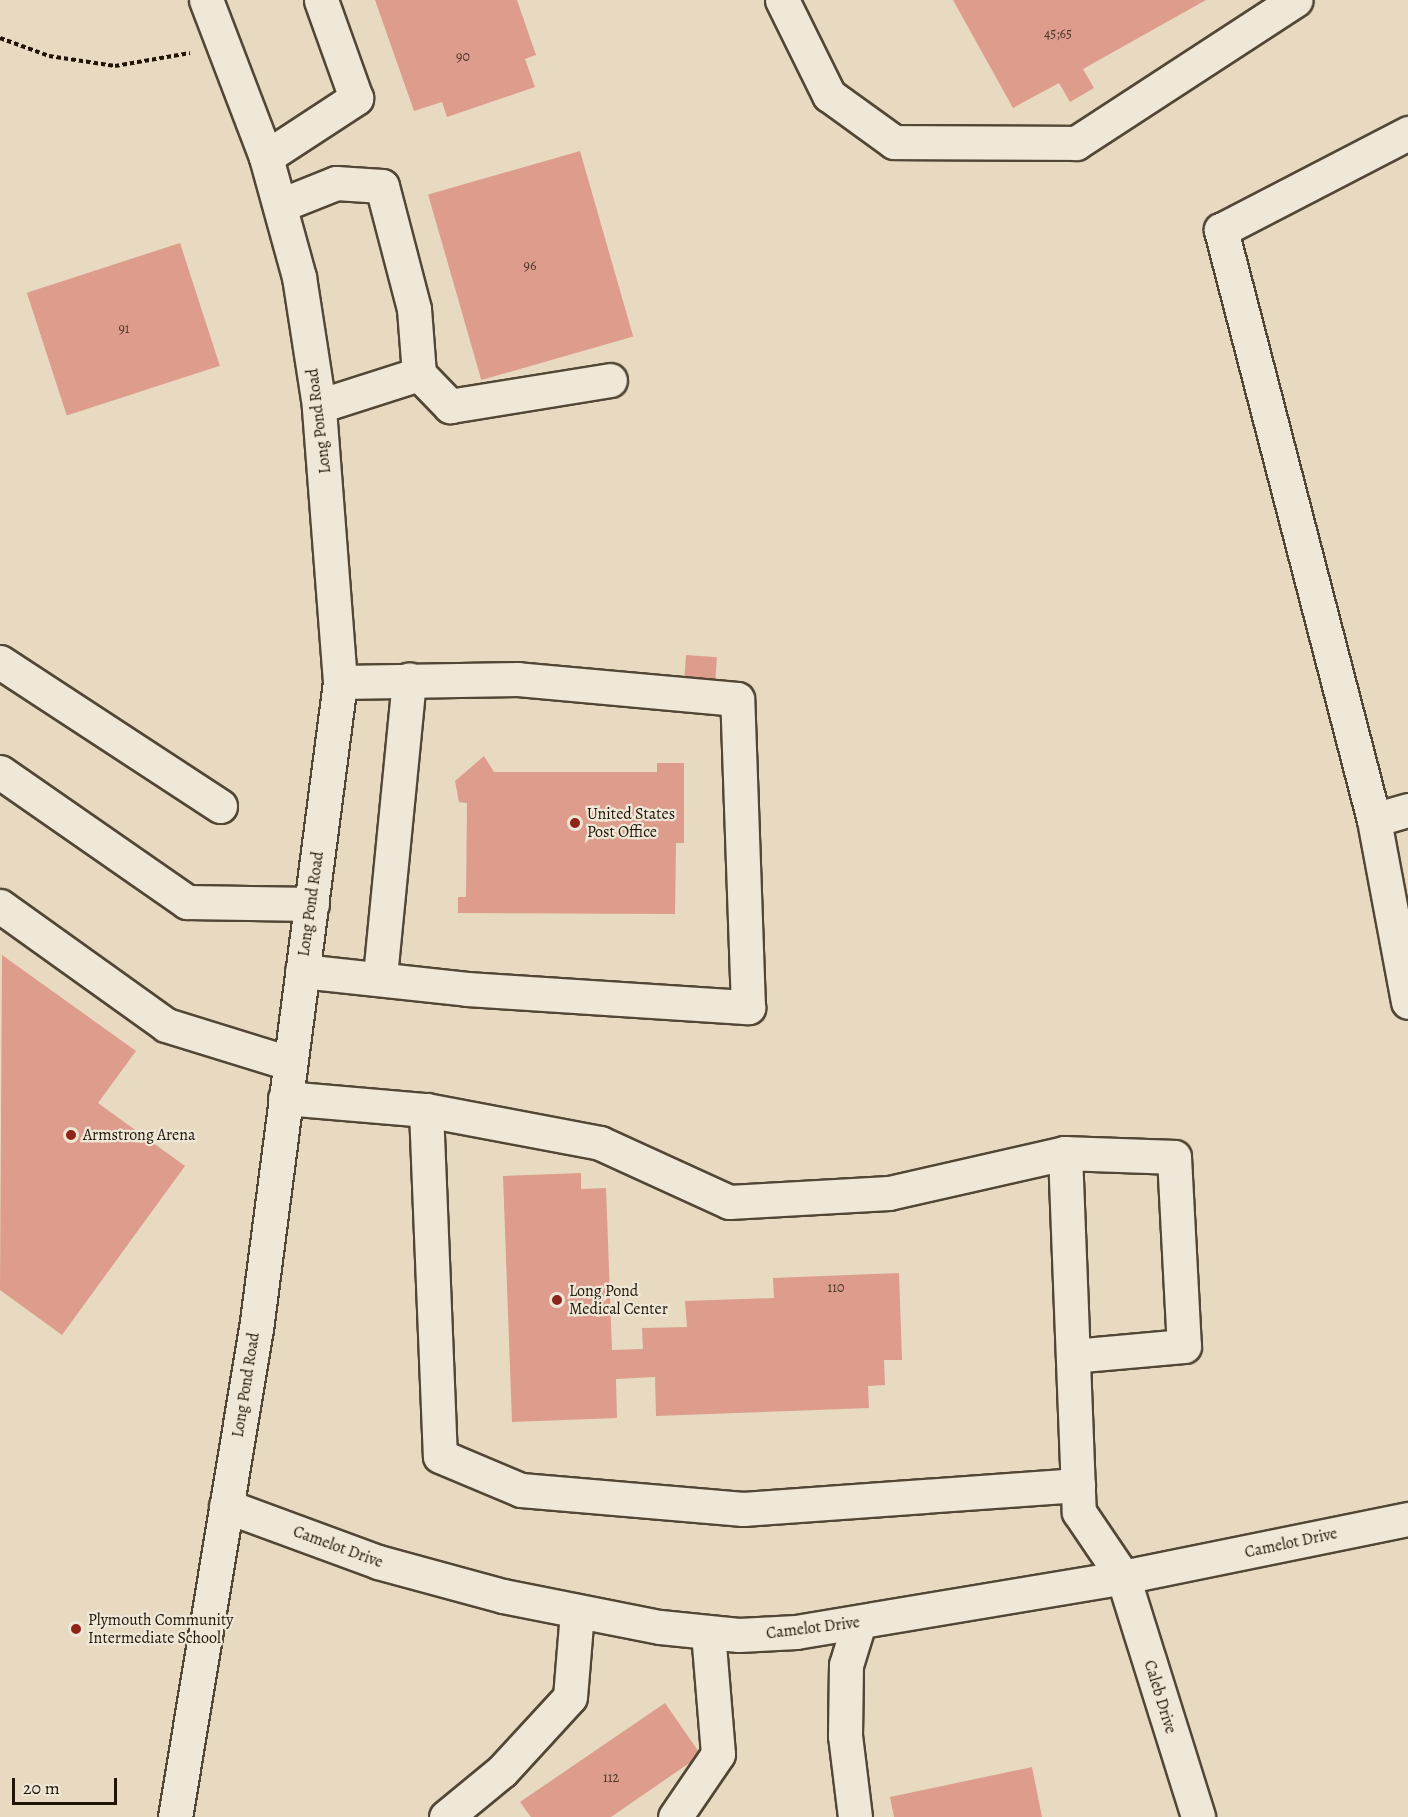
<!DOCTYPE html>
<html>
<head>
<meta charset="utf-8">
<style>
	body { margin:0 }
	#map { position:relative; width:1408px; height:1817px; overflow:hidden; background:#e7dac1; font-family:Alegreya,serif }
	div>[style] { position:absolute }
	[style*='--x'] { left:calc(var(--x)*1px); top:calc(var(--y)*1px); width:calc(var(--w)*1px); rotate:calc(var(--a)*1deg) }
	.building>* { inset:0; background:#dd9c8c; transform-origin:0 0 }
	.path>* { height:4px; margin-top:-2px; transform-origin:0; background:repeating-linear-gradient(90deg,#201406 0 4.5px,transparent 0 7.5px) }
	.roads { filter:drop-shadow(2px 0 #524635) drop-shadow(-2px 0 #524635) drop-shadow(0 2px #524635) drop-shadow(0 -2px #524635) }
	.minor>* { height:33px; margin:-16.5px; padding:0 16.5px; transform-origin:16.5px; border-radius:16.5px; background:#efe7d7 }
	.dots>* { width:16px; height:16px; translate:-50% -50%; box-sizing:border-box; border:3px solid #efe7d7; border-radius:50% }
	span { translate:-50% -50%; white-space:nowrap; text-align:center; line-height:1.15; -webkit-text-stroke:4.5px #efe7d7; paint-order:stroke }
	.number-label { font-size:14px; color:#4f3628 }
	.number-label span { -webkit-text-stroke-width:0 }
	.street-label { font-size:16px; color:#201406 }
	.poi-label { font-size:16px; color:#201406 }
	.left { translate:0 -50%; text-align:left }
	.scale { position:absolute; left:12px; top:1778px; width:105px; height:27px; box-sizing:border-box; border:3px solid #201406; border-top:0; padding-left:8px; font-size:18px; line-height:21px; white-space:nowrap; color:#201406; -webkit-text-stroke:4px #efe7d7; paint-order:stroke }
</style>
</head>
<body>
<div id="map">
	<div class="building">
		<i style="clip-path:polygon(375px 0,517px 0,536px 55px,525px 59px,535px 87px,447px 117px,442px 102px,414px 111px)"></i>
		<i style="clip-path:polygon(953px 0,1206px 0,1083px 69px,1094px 88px,1070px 102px,1059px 83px,1013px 108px)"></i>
		<i style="left:580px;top:151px;width:193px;height:158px;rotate:74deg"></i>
		<i style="left:180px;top:243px;width:129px;height:161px;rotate:72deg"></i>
		<i style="left:686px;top:655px;width:31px;height:26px;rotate:4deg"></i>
		<i style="clip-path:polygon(484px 756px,494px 772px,657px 772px,657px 763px,684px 763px,684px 843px,676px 843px,675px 914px,458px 913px,458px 897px,466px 897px,467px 803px,459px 802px,455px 781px)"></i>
		<i style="clip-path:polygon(2px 955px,136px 1051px,98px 1103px,185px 1166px,62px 1335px,0 1290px)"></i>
		<i style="clip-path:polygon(581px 1173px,581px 1189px,606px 1188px,612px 1350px,643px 1349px,642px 1328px,687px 1327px,685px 1301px,774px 1298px,773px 1278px,899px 1273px,902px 1360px,884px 1360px,885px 1385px,868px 1386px,869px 1408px,656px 1416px,655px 1377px,616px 1379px,617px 1418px,512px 1422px,503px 1176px)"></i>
		<i style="clip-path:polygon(665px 1703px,701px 1755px,611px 1817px,531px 1817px,520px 1802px)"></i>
		<i style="clip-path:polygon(1032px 1767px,1042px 1817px,894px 1817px,890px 1797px)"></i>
	</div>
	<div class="path">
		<i style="--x:0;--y:38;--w:52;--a:20.2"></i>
		<i style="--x:49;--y:56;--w:67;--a:8.6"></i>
		<i style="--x:115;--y:66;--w:76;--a:-9.8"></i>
	</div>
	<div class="roads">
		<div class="minor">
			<i style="--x:782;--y:0;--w:106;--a:63.7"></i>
			<i style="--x:829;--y:95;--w:80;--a:35.9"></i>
			<i style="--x:894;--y:142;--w:182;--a:0.3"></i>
			<i style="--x:1076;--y:143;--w:262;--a:-33.1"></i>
			<i style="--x:266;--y:157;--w:108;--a:-33.2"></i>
			<i style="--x:356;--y:98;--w:104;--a:-109.7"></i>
			<i style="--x:281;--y:205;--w:59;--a:-21.8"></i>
			<i style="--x:336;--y:183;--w:46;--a:3.7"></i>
			<i style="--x:382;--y:186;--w:127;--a:75.4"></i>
			<i style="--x:414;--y:309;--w:65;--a:85.6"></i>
			<i style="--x:419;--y:374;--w:105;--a:162.3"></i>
			<i style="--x:419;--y:374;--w:45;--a:45.9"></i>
			<i style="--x:450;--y:406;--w:162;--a:-9.2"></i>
			<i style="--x:0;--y:662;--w:263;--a:33.2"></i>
			<i style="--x:0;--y:772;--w:228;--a:34.8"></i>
			<i style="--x:187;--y:902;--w:125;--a:0.9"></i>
			<i style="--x:1408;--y:810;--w:35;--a:164"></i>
			<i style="--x:1374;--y:820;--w:185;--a:79.4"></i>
			<i style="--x:1374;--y:820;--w:610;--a:-104.54"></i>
			<i style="--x:1221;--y:230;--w:211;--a:-27.4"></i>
			<i style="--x:0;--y:906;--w:204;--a:35.6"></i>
			<i style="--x:166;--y:1025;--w:129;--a:17.2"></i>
			<i style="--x:302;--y:971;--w:166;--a:6.2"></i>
			<i style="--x:467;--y:989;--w:282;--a:3.7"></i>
			<i style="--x:748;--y:1007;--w:308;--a:-92"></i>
			<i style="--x:737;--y:699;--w:220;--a:-174.8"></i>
			<i style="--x:518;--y:679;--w:178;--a:179"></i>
			<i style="--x:380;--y:976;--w:298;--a:-84.4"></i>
			<i style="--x:285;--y:1098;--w:142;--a:4.9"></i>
			<i style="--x:426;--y:1110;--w:177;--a:10.7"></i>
			<i style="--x:600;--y:1143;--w:142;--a:24.6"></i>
			<i style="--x:729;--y:1202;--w:160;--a:-3.2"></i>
			<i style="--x:889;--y:1193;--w:180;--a:-12.8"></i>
			<i style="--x:1065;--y:1153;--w:359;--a:87.8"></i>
			<i style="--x:1079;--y:1512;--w:78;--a:55.9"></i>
			<i style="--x:1123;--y:1577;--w:251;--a:72.6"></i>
			<i style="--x:426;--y:1110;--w:346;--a:87.7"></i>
			<i style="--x:440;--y:1456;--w:88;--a:22.8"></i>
			<i style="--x:521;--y:1490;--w:223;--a:4.9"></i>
			<i style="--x:743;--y:1509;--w:336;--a:-4.1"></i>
			<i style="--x:1065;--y:1153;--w:109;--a:2.1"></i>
			<i style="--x:1174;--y:1157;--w:189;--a:87"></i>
			<i style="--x:1184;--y:1346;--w:111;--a:174.9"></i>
			<i style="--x:226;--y:1506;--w:162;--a:20.2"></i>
			<i style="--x:378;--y:1562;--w:130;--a:15.2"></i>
			<i style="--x:503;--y:1596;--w:160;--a:11.2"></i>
			<i style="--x:660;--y:1627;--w:79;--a:5.8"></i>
			<i style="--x:739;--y:1635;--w:57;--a:-3"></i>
			<i style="--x:796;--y:1632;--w:332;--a:-9.5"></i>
			<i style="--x:1123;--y:1577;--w:291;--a:-11.5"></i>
			<i style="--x:175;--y:1817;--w:495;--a:-80.6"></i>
			<i style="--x:256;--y:1329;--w:652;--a:-82.6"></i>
			<i style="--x:340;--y:682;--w:277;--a:-94.4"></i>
			<i style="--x:319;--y:406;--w:131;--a:-98.8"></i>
			<i style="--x:299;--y:277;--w:124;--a:-105.4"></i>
			<i style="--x:266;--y:157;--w:168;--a:-110.9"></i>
			<i style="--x:446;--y:1817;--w:72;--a:-39.4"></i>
			<i style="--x:502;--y:1771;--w:100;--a:-47.4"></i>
			<i style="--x:570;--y:1697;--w:86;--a:-85.3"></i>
			<i style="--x:675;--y:1817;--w:76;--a:-55.7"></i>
			<i style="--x:718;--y:1754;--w:121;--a:-94.7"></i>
			<i style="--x:855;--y:1817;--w:82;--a:-97"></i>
			<i style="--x:845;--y:1736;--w:71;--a:-89.2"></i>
			<i style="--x:846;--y:1665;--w:44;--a:-72.8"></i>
		</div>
	</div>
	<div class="dots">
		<i style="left:575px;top:823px;background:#8f2418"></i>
		<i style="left:71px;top:1135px;background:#8f2418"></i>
		<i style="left:557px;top:1300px;background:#8f2418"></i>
		<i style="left:76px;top:1629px;background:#8f2418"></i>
	</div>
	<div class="number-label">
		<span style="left:1058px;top:34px">45;65</span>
		<span style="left:463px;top:57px">90</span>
		<span style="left:530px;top:266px">96</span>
		<span style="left:124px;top:329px">91</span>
		<span style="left:836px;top:1288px">110</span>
		<span style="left:611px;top:1778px">112</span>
	</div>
	<div class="street-label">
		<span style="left:319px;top:421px;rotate:-97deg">Long Pond Road</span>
		<span style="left:311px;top:904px;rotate:-82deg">Long Pond Road</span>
		<span style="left:246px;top:1385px;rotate:-81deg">Long Pond Road</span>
		<span style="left:1291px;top:1543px;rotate:-12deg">Camelot Drive</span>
		<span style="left:338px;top:1547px;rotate:20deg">Camelot Drive</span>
		<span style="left:813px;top:1628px;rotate:-7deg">Camelot Drive</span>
		<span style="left:1160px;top:1697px;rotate:73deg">Caleb Drive</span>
	</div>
	<div class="poi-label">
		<span class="left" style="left:587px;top:823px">United States<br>Post Office</span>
		<span class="left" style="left:83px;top:1135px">Armstrong Arena</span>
		<span class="left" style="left:569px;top:1300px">Long Pond<br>Medical Center</span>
		<span class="left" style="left:88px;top:1629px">Plymouth Community<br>Intermediate School</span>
	</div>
	<div class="scale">20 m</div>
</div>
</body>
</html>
